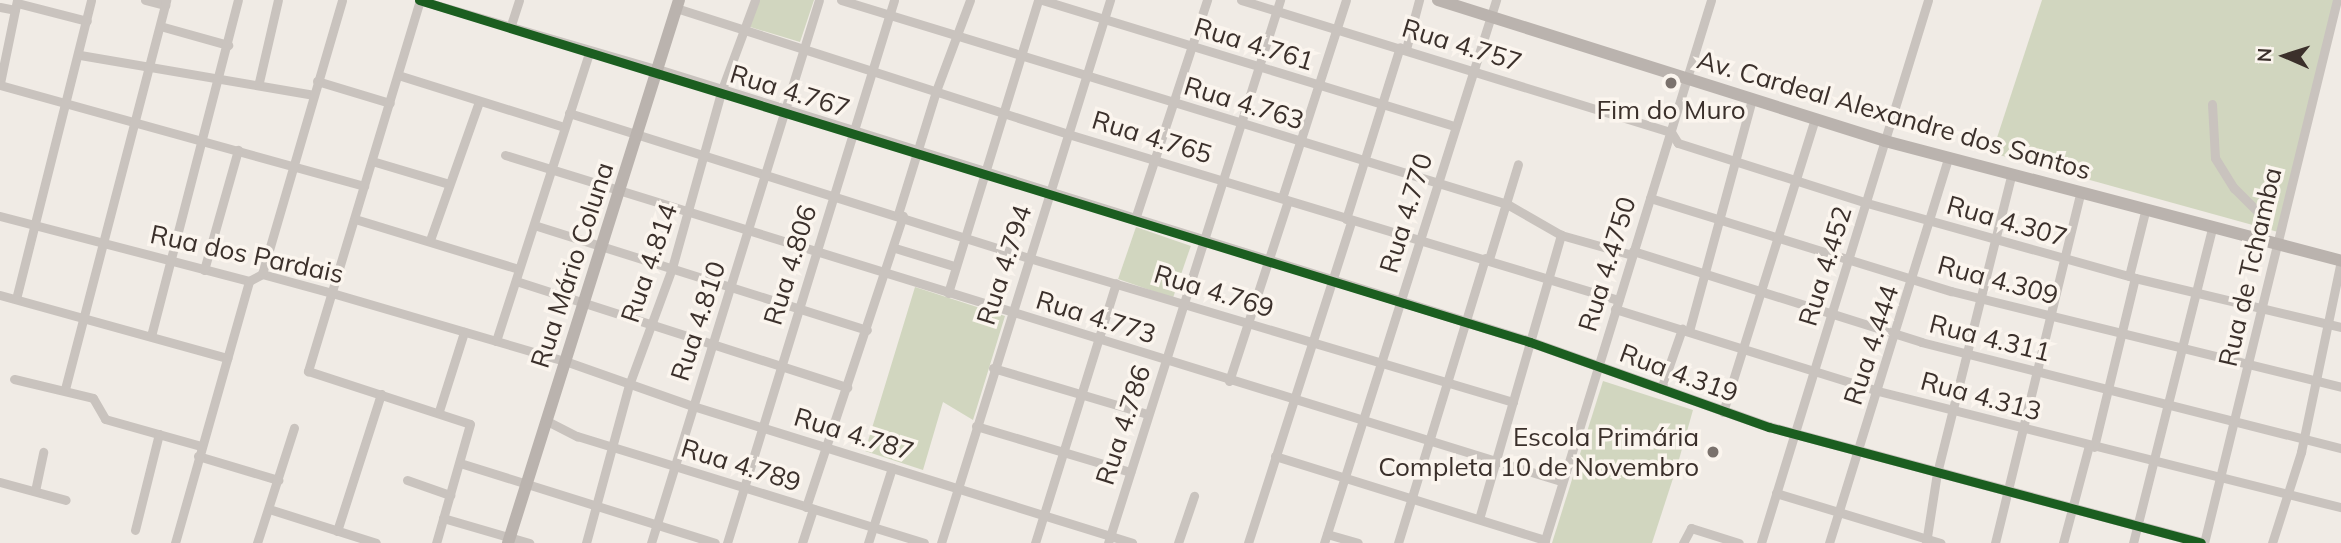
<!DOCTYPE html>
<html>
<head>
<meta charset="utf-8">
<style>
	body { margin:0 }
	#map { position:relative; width:2341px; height:543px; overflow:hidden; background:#f0ebe5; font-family:Mulish,sans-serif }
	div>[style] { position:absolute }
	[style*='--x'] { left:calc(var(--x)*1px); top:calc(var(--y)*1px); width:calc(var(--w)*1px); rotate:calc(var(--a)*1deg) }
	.green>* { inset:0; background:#d1d6bf; transform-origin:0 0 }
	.minor>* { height:9px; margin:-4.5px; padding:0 4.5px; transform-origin:4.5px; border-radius:4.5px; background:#c9c3be }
	.tertiary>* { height:10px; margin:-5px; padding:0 5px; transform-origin:5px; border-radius:5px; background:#c9c3be }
	.secondary>* { height:12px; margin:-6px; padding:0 6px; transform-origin:6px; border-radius:6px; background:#bab3ae }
	.cycleway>* { height:9px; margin:-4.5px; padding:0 4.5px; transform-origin:4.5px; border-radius:4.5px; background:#1b5e20 }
	.dots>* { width:19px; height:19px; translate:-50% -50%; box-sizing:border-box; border:4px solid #fbf5ee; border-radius:50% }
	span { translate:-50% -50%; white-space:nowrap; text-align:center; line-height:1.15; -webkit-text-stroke:7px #fbf5ee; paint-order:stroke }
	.street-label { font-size:26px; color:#3b302b }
	.poi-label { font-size:26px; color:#3b302b }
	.right { translate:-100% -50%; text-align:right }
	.north { position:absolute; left:2250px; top:21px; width:70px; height:70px; -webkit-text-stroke:5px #fbf5ee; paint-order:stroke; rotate:273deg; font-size:19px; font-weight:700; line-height:28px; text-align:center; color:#3b302b }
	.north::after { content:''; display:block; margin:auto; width:24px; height:32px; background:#3b302b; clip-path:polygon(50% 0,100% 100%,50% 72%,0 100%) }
</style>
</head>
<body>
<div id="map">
	<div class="green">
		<i style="clip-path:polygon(756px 0,814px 0,800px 42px,747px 26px)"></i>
		<i style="clip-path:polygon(2042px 0,2334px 0,2278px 232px,1992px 153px)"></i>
		<i style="left:1136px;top:227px;width:58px;height:55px;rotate:19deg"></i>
		<i style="clip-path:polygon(915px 287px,1005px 316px,973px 420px,943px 402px,923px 470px,865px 451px)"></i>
		<i style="clip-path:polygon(1603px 381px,1693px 410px,1678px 463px,1652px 543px,1552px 543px)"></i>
	</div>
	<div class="minor">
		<i style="--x:145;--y:0;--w:21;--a:14"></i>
		<i style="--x:419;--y:0;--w:249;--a:16.3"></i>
		<i style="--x:420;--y:0;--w:388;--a:106.8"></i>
		<i style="--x:308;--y:371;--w:170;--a:18.1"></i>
		<i style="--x:470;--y:424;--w:124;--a:105.9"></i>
		<i style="--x:841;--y:0;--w:697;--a:17.03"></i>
		<i style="--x:1507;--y:204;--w:62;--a:29.9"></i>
		<i style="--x:1561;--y:235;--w:74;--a:15.7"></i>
		<i style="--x:1042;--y:0;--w:431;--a:17"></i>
		<i style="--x:1241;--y:0;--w:450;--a:17.1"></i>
		<i style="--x:1671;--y:132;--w:13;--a:58"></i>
		<i style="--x:1678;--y:143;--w:198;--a:17.6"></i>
		<i style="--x:1867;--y:203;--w:278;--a:15.6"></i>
		<i style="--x:2135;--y:278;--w:212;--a:13.4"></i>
		<i style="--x:17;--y:3;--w:72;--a:14.4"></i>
		<i style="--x:0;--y:7;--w:15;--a:11"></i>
		<i style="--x:676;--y:8;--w:412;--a:17.8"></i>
		<i style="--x:1068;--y:134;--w:575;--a:16.79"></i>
		<i style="--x:160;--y:26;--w:71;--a:15.6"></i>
		<i style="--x:510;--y:28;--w:29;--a:-72"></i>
		<i style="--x:1406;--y:49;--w:51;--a:-75.1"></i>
		<i style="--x:80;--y:55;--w:236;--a:9.7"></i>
		<i style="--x:398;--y:75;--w:174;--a:17.4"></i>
		<i style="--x:317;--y:81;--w:76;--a:16.8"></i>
		<i style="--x:259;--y:82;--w:84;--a:-77"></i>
		<i style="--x:0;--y:83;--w:85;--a:-78.4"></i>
		<i style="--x:0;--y:85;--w:378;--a:15.5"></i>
		<i style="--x:2212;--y:104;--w:54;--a:86.8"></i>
		<i style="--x:2215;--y:158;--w:36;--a:58"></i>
		<i style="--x:2234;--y:188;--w:34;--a:45"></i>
		<i style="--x:2258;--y:212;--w:28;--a:80"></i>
		<i style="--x:569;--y:113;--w:482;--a:17.5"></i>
		<i style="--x:1029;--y:258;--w:505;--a:16.57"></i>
		<i style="--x:505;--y:155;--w:1105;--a:17.16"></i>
		<i style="--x:372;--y:161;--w:80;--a:16.6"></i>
		<i style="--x:1282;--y:198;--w:208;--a:-72.1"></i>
		<i style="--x:1650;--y:198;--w:315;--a:17.2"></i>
		<i style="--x:1951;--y:291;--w:402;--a:13.8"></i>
		<i style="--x:898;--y:214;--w:129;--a:-72.8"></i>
		<i style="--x:936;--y:91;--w:97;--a:-69.5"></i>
		<i style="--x:0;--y:216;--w:257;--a:14.6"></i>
		<i style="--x:249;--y:281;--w:15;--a:-28"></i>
		<i style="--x:262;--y:274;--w:73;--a:15.2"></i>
		<i style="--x:332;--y:293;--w:243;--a:16.3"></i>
		<i style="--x:565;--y:361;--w:136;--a:19.4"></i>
		<i style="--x:693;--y:406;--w:460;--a:17.3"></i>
		<i style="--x:355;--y:219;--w:171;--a:17"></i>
		<i style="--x:1135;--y:219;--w:231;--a:-71.8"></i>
		<i style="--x:1346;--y:219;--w:180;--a:-72.6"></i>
		<i style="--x:534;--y:225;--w:349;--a:17.5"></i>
		<i style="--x:430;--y:240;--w:146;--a:-70.5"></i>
		<i style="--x:895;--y:248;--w:62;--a:17"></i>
		<i style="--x:1633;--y:251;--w:302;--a:17.5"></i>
		<i style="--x:1921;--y:342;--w:433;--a:14.2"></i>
		<i style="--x:1489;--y:259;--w:99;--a:-73"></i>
		<i style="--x:204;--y:270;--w:125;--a:-74.2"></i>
		<i style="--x:262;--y:274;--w:285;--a:-73.7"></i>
		<i style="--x:2129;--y:276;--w:66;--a:-76"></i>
		<i style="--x:516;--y:281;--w:348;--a:17.8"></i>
		<i style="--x:948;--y:293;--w:307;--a:-72.9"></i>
		<i style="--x:0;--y:295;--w:236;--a:15.5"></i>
		<i style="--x:16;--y:299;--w:308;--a:-75.9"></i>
		<i style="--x:1615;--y:309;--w:275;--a:17.3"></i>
		<i style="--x:1878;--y:391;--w:477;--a:14.1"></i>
		<i style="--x:1689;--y:331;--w:240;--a:-74.8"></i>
		<i style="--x:151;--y:336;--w:347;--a:-75.5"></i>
		<i style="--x:496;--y:341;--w:303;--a:-72.1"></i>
		<i style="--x:993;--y:368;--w:161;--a:16.6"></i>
		<i style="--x:14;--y:379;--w:81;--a:13.5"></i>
		<i style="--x:93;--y:398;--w:24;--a:60"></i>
		<i style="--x:105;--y:419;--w:100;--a:15.7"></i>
		<i style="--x:1229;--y:381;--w:189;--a:-71.9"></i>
		<i style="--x:65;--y:389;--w:402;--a:-75.4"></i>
		<i style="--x:1661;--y:389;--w:64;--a:-70.7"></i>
		<i style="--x:439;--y:411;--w:83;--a:-72.4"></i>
		<i style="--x:1723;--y:412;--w:308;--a:-72.6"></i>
		<i style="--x:547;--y:421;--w:34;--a:27"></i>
		<i style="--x:577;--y:436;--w:363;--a:17.1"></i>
		<i style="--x:976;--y:426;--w:161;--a:16.6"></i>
		<i style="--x:2094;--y:447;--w:174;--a:-76.4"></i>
		<i style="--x:198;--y:456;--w:84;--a:16.7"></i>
		<i style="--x:1275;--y:456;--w:283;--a:17.3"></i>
		<i style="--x:460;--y:463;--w:267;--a:17.4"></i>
		<i style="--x:407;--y:480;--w:46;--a:19.2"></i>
		<i style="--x:0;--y:482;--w:68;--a:15.3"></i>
		<i style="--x:35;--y:491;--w:40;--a:-78"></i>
		<i style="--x:1776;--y:493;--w:172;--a:16.9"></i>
		<i style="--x:806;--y:507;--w:307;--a:-71.6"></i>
		<i style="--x:269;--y:509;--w:112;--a:17.6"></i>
		<i style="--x:443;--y:518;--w:90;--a:16.2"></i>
		<i style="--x:1479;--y:519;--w:296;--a:-73.9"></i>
		<i style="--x:135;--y:530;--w:99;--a:-76"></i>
		<i style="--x:337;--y:531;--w:144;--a:-72.2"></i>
		<i style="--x:1327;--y:534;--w:32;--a:16"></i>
		<i style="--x:175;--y:543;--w:272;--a:-74.2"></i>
		<i style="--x:257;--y:543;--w:121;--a:-72.2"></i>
		<i style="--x:586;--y:543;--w:164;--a:-74.8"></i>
		<i style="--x:629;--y:385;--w:125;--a:-69.8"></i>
		<i style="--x:672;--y:268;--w:183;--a:-74.4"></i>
		<i style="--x:721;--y:92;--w:98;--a:-69.7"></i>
		<i style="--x:651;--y:543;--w:568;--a:-72.81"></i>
		<i style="--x:727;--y:543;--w:568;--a:-72.9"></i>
		<i style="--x:802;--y:543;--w:36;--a:-72"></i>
		<i style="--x:868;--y:543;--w:79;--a:-72.3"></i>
		<i style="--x:941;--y:543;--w:569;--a:-72.71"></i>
		<i style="--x:1035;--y:543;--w:272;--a:-72.7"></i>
		<i style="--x:1108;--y:543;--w:570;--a:-72.42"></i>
		<i style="--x:1178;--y:543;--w:50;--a:-71.2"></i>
		<i style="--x:1248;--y:543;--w:339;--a:-72.2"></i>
		<i style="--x:1324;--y:543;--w:570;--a:-72.42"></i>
		<i style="--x:1398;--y:543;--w:298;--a:-73"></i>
		<i style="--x:1544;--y:543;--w:568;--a:-72.9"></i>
		<i style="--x:1683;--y:543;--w:17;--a:-62"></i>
		<i style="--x:1691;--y:528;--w:50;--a:17.4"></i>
		<i style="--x:1761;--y:543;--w:568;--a:-72.9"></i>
		<i style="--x:1829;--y:543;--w:403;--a:-72.8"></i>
		<i style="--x:1926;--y:543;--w:71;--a:-81.1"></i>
		<i style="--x:1937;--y:473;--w:306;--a:-76"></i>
		<i style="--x:1995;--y:543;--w:359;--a:-76.3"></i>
		<i style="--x:2063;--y:543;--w:101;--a:-75.1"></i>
		<i style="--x:2133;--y:543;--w:325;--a:-75.9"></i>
		<i style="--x:2204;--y:543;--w:559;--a:-76.24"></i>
		<i style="--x:2272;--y:543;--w:96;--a:-72.3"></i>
		<i style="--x:2301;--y:452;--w:195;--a:-78.2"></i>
	</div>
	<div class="tertiary">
		<i style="--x:658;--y:70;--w:913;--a:17.32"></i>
		<i style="--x:1530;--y:342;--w:254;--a:19.6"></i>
		<i style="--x:1769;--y:427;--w:447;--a:15"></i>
	</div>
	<div class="secondary">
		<i style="--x:1438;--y:0;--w:469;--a:17.5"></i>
		<i style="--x:1885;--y:141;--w:472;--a:14.7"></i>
		<i style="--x:508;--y:543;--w:569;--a:-72.52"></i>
	</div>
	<div class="cycleway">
		<i style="--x:419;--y:0;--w:1162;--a:17.11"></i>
		<i style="--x:1530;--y:342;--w:254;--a:19.6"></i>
		<i style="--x:1769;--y:427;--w:447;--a:15"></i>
	</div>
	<div class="dots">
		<i style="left:1671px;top:83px;background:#7a716c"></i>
		<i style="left:1713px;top:452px;background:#7a716c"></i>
	</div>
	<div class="street-label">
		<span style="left:1254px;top:44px;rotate:17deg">Rua 4.761</span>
		<span style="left:1462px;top:45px;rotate:17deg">Rua 4.757</span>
		<span style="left:790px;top:91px;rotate:17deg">Rua 4.767</span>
		<span style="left:1244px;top:103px;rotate:17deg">Rua 4.763</span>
		<span style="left:1894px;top:115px;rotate:16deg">Av. Cardeal Alexandre dos Santos</span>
		<span style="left:1152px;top:137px;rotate:17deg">Rua 4.765</span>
		<span style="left:1406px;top:213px;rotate:-73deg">Rua 4.770</span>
		<span style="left:2007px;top:221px;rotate:16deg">Rua 4.307</span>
		<span style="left:247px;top:254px;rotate:12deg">Rua dos Pardais</span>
		<span style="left:649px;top:263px;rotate:-71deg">Rua 4.814</span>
		<span style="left:1607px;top:264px;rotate:-73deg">Rua 4.4750</span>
		<span style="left:572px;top:265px;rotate:-72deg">Rua Mário Coluna</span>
		<span style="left:790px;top:265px;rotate:-73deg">Rua 4.806</span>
		<span style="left:1004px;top:265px;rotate:-72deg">Rua 4.794</span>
		<span style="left:1825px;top:266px;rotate:-73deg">Rua 4.452</span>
		<span style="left:2250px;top:267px;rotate:-77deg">Rua de Tchamba</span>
		<span style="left:1998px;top:280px;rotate:15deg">Rua 4.309</span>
		<span style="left:1214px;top:291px;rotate:17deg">Rua 4.769</span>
		<span style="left:1096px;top:317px;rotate:17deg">Rua 4.773</span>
		<span style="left:698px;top:321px;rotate:-72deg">Rua 4.810</span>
		<span style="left:1990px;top:338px;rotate:14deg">Rua 4.311</span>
		<span style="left:1871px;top:345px;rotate:-72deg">Rua 4.444</span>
		<span style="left:1679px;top:373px;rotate:20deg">Rua 4.319</span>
		<span style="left:1981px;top:396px;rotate:15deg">Rua 4.313</span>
		<span style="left:1123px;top:425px;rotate:-72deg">Rua 4.786</span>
		<span style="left:854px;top:434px;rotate:17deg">Rua 4.787</span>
		<span style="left:741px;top:465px;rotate:17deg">Rua 4.789</span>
	</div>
	<div class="poi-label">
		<span style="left:1671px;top:110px">Fim do Muro</span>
		<span class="right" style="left:1699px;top:452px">Escola Primária<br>Completa 10 de Novembro</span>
	</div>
	<div class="north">N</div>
</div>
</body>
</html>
